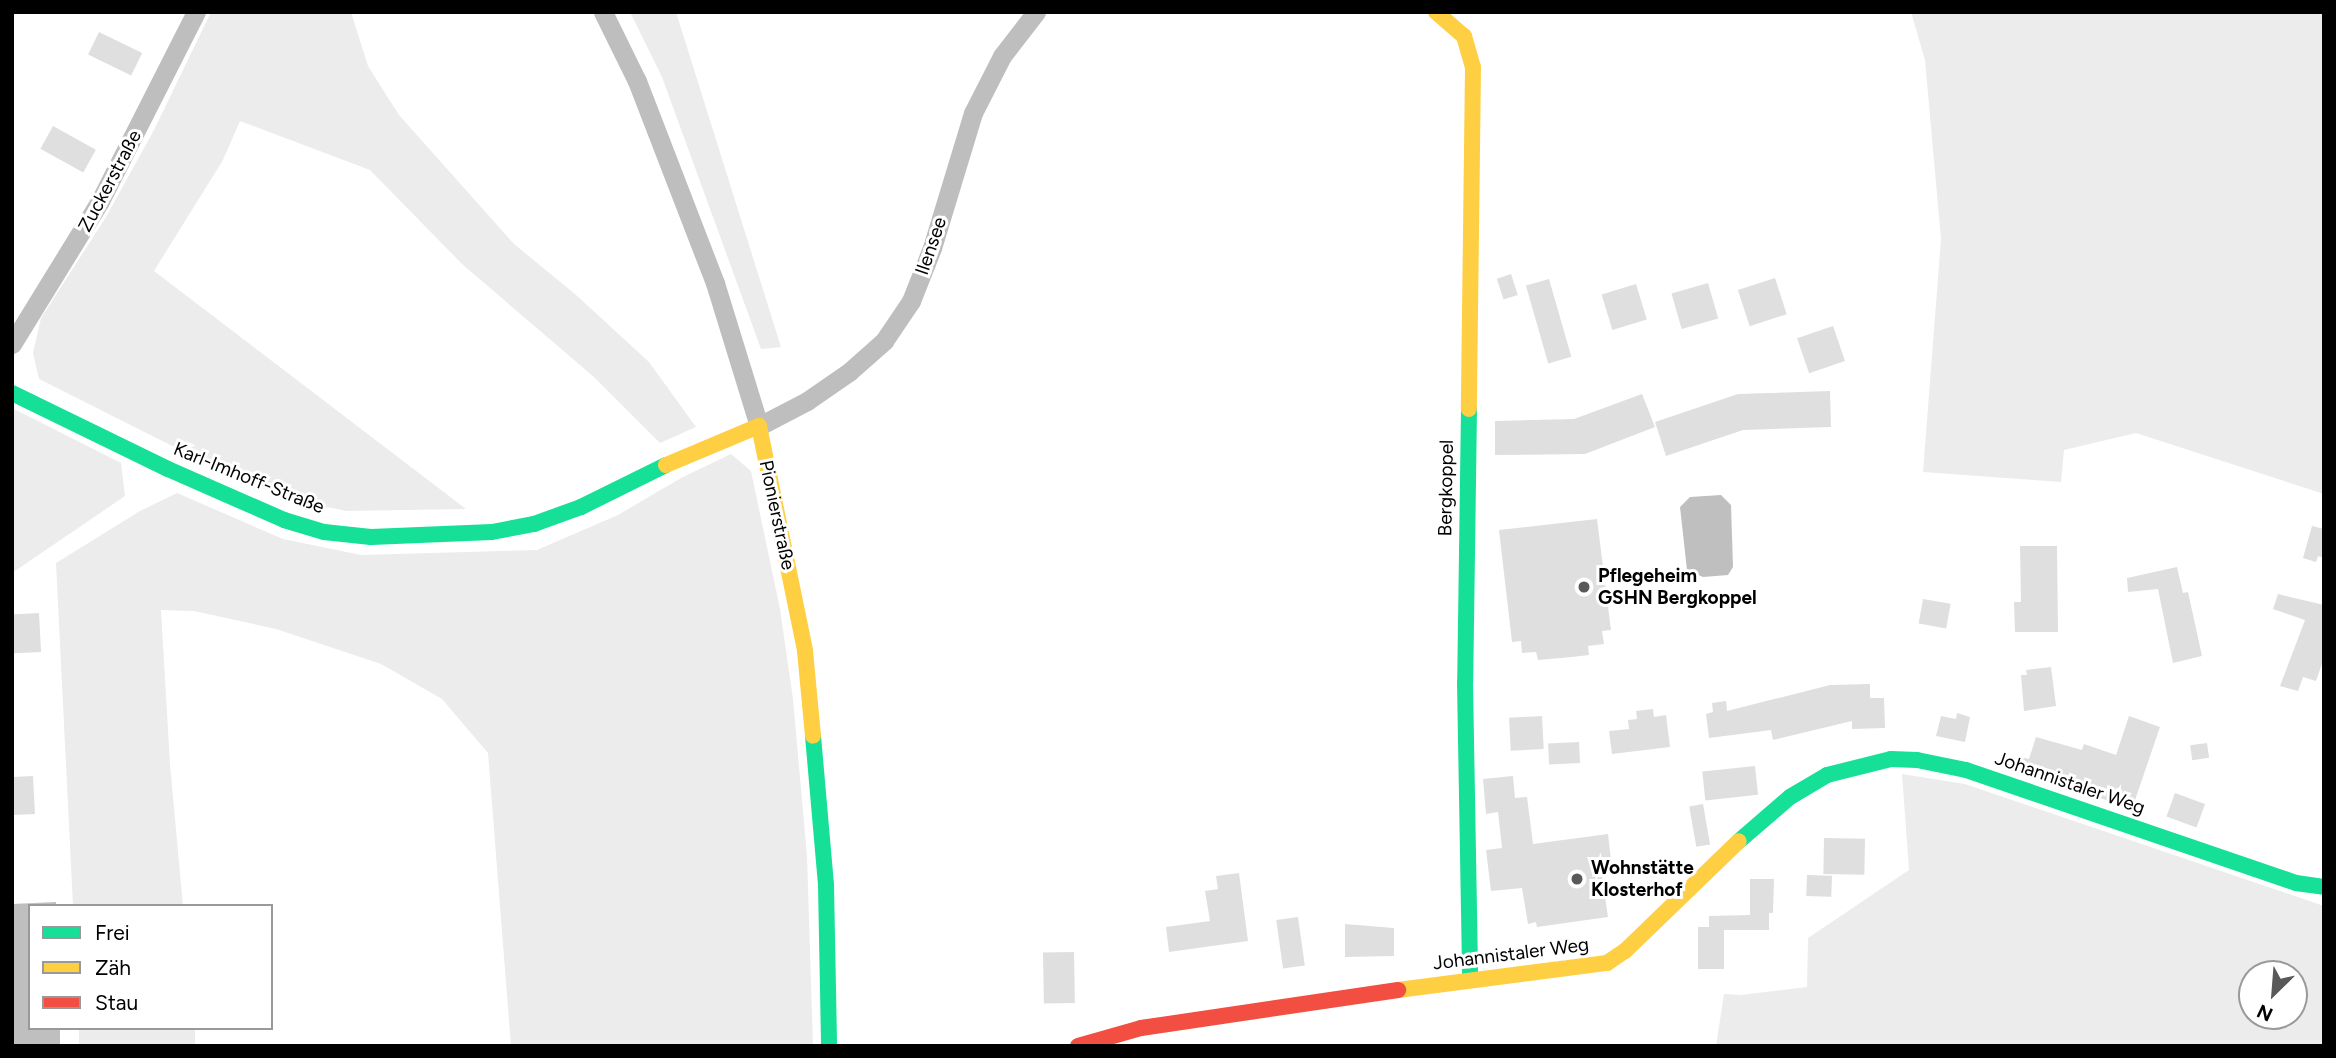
<!DOCTYPE html>
<html>
<head>
<meta charset="utf-8">
<style>
	body { margin:0 }
	#map { position:relative; width:2336px; height:1058px; overflow:hidden; background:#fff; font-family:Figtree,sans-serif }
	div>[style] { position:absolute }
	[style*='--x'] { left:calc(var(--x)*1px); top:calc(var(--y)*1px); width:calc(var(--w)*1px); rotate:calc(var(--a)*1deg) }
	.green>* { inset:0; background:#ececec; transform-origin:0 0 }
	.water>* { inset:0; background:#bfbfbf }
	.building>* { inset:0; background:#dfdfdf; transform-origin:0 0 }
	.street>* { height:19px; margin:-9.5px; padding:0 9.5px; transform-origin:9.5px; border-radius:9.5px; background:#bebebe }
	.fast>* { height:16px; margin:-8px; padding:0 8px; transform-origin:8px; border-radius:8px; background:#16e098 }
	.slow>* { height:16px; margin:-8px; padding:0 8px; transform-origin:8px; border-radius:8px; background:#ffcf43 }
	.jam>* { height:16px; margin:-8px; padding:0 8px; transform-origin:8px; border-radius:8px; background:#f24e42 }
	.dots>* { width:19px; height:19px; translate:-50% -50%; box-sizing:border-box; border:4px solid #fff; border-radius:50% }
	span { translate:-50% -50%; white-space:nowrap; text-align:center; line-height:1.15; -webkit-text-stroke:6px #fff; paint-order:stroke }
	.street-label { font-size:19px; color:#000 }
	.poi-label { font-size:19px; color:#000; font-weight:700 }
	.left { translate:0 -50%; text-align:left }
	.frame { position:absolute; inset:0; border:14px solid #000; pointer-events:none }
	.legend { position:absolute; left:28px; top:904px; width:245px; height:126px; box-sizing:border-box; background:#fff; border:2px solid #999; margin:0; padding:9px 12px; list-style:none; font-size:21px; color:#000 }
	.legend li { display:flex; align-items:center; gap:14px; height:35px }
	.legend b { width:35px; border:2px solid #999 }
	.north { position:absolute; left:2238px; top:960px; width:70px; height:70px; box-sizing:border-box; background:#fff; border:2px solid #999; border-radius:50%; rotate:205deg; font-size:19px; font-weight:700; line-height:28px; text-align:center; color:#000 }
	.north::after { content:''; display:block; margin:auto; width:24px; height:32px; background:#595959; clip-path:polygon(50% 0,100% 100%,50% 72%,0 100%) }
</style>
</head>
<body>
<div id="map">
	<div class="green">
		<i style="clip-path:polygon(211px 12px,351px 12px,368px 66px,399px 115px,514px 244px,575px 294px,649px 362px,696px 427px,660px 443px,594px 377px,462px 264px,370px 170px,240px 121px,223px 160px,154px 271px,466px 509px,346px 511px,305px 502px,246px 483px,39px 379px,33px 353px,41px 318px,106px 217px,154px 130px)"></i>
		<i style="clip-path:polygon(630px 12px,676px 12px,781px 347px,761px 349px,662px 77px)"></i>
		<i style="clip-path:polygon(1911px 12px,2324px 12px,2324px 494px,2136px 433px,2064px 450px,2061px 482px,1923px 472px,1941px 239px,1925px 60px)"></i>
		<i style="clip-path:polygon(12px 408px,121px 463px,125px 496px,12px 573px)"></i>
		<i style="clip-path:polygon(731px 454px,751px 471px,780px 609px,793px 699px,807px 856px,813px 1046px,511px 1046px,488px 753px,442px 699px,381px 664px,276px 629px,194px 611px,161px 610px,170px 764px,183px 906px,73px 906px,56px 563px,140px 511px,177px 493px,283px 539px,361px 555px,537px 550px,618px 515px,681px 478px)"></i>
		<i style="clip-path:polygon(evenodd,1902px 774px,1965px 784px,2324px 906px,2324px 1046px,1716px 1046px,1724px 994px,1740px 995px,1807px 987px,1808px 938px,1909px 870px,1902px 774px,2252px 974px,2294px 974px,2294px 1016px,2252px 1016px,2252px 974px)"></i>
		<i style="left:79px;top:1028px;width:116px;height:18px"></i>
	</div>
	<div class="water">
		<i style="clip-path:polygon(1721px 495px,1731px 505px,1733px 567px,1728px 575px,1703px 577px,1687px 570px,1680px 507px,1690px 497px)"></i>
		<i style="clip-path:polygon(56px 902px,56px 906px,30px 906px,30px 1028px,60px 1028px,60px 1046px,12px 1046px,12px 904px)"></i>
	</div>
	<div class="building">
		<i style="left:99px;top:32px;width:48px;height:25px;rotate:26deg"></i>
		<i style="left:53px;top:126px;width:49px;height:26px;rotate:29deg"></i>
		<i style="left:1511px;top:274px;width:22px;height:15px;rotate:72deg"></i>
		<i style="left:1775px;top:278px;width:38px;height:39px;rotate:72deg"></i>
		<i style="left:1549px;top:279px;width:81px;height:24px;rotate:74deg"></i>
		<i style="left:1708px;top:283px;width:37px;height:38px;rotate:74deg"></i>
		<i style="left:1636px;top:284px;width:37px;height:36px;rotate:73deg"></i>
		<i style="left:1833px;top:326px;width:37px;height:38px;rotate:71deg"></i>
		<i style="clip-path:polygon(1830px 391px,1831px 427px,1743px 430px,1666px 456px,1655px 422px,1738px 394px)"></i>
		<i style="clip-path:polygon(1642px 394px,1655px 427px,1585px 454px,1495px 455px,1495px 421px,1574px 419px)"></i>
		<i style="clip-path:polygon(1597px 519px,1611px 630px,1602px 631px,1604px 644px,1588px 646px,1589px 655px,1572px 657px,1538px 660px,1536px 652px,1522px 653px,1521px 641px,1512px 642px,1499px 530px)"></i>
		<i style="clip-path:polygon(2312px 526px,2324px 529px,2324px 558px,2318px 556px,2316px 562px,2303px 558px)"></i>
		<i style="clip-path:polygon(2020px 546px,2057px 546px,2058px 632px,2015px 632px,2014px 602px,2021px 602px)"></i>
		<i style="clip-path:polygon(2177px 567px,2183px 593px,2188px 592px,2202px 656px,2173px 663px,2158px 589px,2128px 592px,2127px 578px)"></i>
		<i style="clip-path:polygon(2278px 594px,2324px 605px,2324px 658px,2316px 681px,2303px 677px,2298px 691px,2280px 686px,2305px 620px,2273px 609px)"></i>
		<i style="left:1923px;top:599px;width:28px;height:25px;rotate:10deg"></i>
		<i style="left:39px;top:613px;width:39px;height:27px;rotate:87deg"></i>
		<i style="clip-path:polygon(2051px 667px,2056px 706px,2024px 711px,2021px 675px,2027px 675px,2026px 670px)"></i>
		<i style="clip-path:polygon(1870px 684px,1870px 698px,1884px 698px,1885px 728px,1852px 729px,1852px 721px,1773px 740px,1771px 730px,1709px 738px,1706px 714px,1713px 712px,1712px 703px,1726px 701px,1727px 711px,1830px 685px)"></i>
		<i style="clip-path:polygon(1653px 709px,1654px 717px,1666px 715px,1670px 747px,1612px 754px,1609px 731px,1629px 729px,1628px 720px,1637px 719px,1636px 711px)"></i>
		<i style="clip-path:polygon(1957px 713px,1970px 717px,1965px 742px,1936px 736px,1941px 716px,1956px 719px)"></i>
		<i style="left:1542px;top:716px;width:33px;height:33px;rotate:87deg"></i>
		<i style="clip-path:polygon(2129px 716px,2160px 727px,2132px 809px,2016px 769px,2020px 757px,2029px 759px,2036px 737px,2082px 750px,2084px 744px,2116px 755px)"></i>
		<i style="left:1579px;top:742px;width:21px;height:31px;rotate:87deg"></i>
		<i style="left:2207px;top:743px;width:15px;height:17px;rotate:82deg"></i>
		<i style="left:1755px;top:766px;width:29px;height:53px;rotate:84deg"></i>
		<i style="left:33px;top:776px;width:38px;height:21px;rotate:87deg"></i>
		<i style="clip-path:polygon(1513px 776px,1515px 798px,1527px 797px,1533px 844px,1608px 834px,1611px 860px,1600px 862px,1608px 917px,1537px 927px,1536px 922px,1528px 924px,1522px 888px,1491px 891px,1486px 850px,1502px 848px,1498px 812px,1486px 814px,1483px 779px)"></i>
		<i style="left:2175px;top:793px;width:32px;height:25px;rotate:20deg"></i>
		<i style="left:1703px;top:804px;width:41px;height:14px;rotate:80deg"></i>
		<i style="left:1824px;top:838px;width:41px;height:36px;rotate:1deg"></i>
		<i style="clip-path:polygon(1239px 873px,1248px 941px,1169px 952px,1166px 927px,1210px 921px,1205px 891px,1218px 889px,1216px 876px)"></i>
		<i style="left:1807px;top:875px;width:25px;height:21px;rotate:2deg"></i>
		<i style="clip-path:polygon(1750px 879px,1774px 879px,1773px 913px,1769px 913px,1769px 930px,1724px 930px,1724px 969px,1698px 969px,1698px 927px,1709px 927px,1709px 916px,1750px 915px)"></i>
		<i style="left:1298px;top:917px;width:49px;height:22px;rotate:82deg"></i>
		<i style="clip-path:polygon(1345px 924px,1394px 928px,1394px 956px,1345px 957px)"></i>
		<i style="left:1074px;top:952px;width:51px;height:31px;rotate:89deg"></i>
	</div>
	<div class="street">
		<i style="--x:603;--y:12;--w:77;--a:63.8"></i>
		<i style="--x:637;--y:81;--w:217;--a:68.9"></i>
		<i style="--x:715;--y:283;--w:150;--a:72.9"></i>
		<i style="--x:759;--y:426;--w:54;--a:-27.5"></i>
		<i style="--x:807;--y:401;--w:51;--a:-34.6"></i>
		<i style="--x:849;--y:372;--w:47;--a:-41.5"></i>
		<i style="--x:884;--y:341;--w:48;--a:-56"></i>
		<i style="--x:911;--y:301;--w:57;--a:-68.4"></i>
		<i style="--x:932;--y:248;--w:141;--a:-73.1"></i>
		<i style="--x:973;--y:113;--w:64;--a:-63"></i>
		<i style="--x:1002;--y:56;--w:56;--a:-52.3"></i>
		<i style="--x:12;--y:344;--w:168;--a:-58.4"></i>
		<i style="--x:100;--y:201;--w:212;--a:-63.1"></i>
	</div>
	<div class="fast">
		<i style="--x:12;--y:393;--w:174;--a:26"></i>
		<i style="--x:168;--y:469;--w:127;--a:23.7"></i>
		<i style="--x:284;--y:520;--w:42;--a:16.7"></i>
		<i style="--x:324;--y:532;--w:47;--a:6.1"></i>
		<i style="--x:371;--y:537;--w:121;--a:-2.4"></i>
		<i style="--x:492;--y:532;--w:43;--a:-10.8"></i>
		<i style="--x:534;--y:524;--w:50;--a:-19.9"></i>
		<i style="--x:581;--y:507;--w:95;--a:-26.3"></i>
		<i style="--x:1469;--y:409;--w:273;--a:90.8"></i>
		<i style="--x:1465;--y:682;--w:297;--a:89"></i>
		<i style="--x:813;--y:736;--w:150;--a:85"></i>
		<i style="--x:826;--y:885;--w:161;--a:88.9"></i>
		<i style="--x:1739;--y:841;--w:67;--a:-40.8"></i>
		<i style="--x:1790;--y:797;--w:43;--a:-30.7"></i>
		<i style="--x:1827;--y:775;--w:66;--a:-14"></i>
		<i style="--x:1891;--y:759;--w:26;--a:2"></i>
		<i style="--x:1917;--y:760;--w:50;--a:11.5"></i>
		<i style="--x:1966;--y:770;--w:349;--a:18.9"></i>
		<i style="--x:2296;--y:883;--w:28;--a:8"></i>
	</div>
	<div class="slow">
		<i style="--x:1436;--y:12;--w:37;--a:41"></i>
		<i style="--x:1464;--y:36;--w:32;--a:74"></i>
		<i style="--x:1473;--y:67;--w:342;--a:90.7"></i>
		<i style="--x:666;--y:465;--w:101;--a:-22.8"></i>
		<i style="--x:759;--y:426;--w:230;--a:78.4"></i>
		<i style="--x:805;--y:651;--w:85;--a:84.6"></i>
		<i style="--x:1398;--y:990;--w:211;--a:-7.4"></i>
		<i style="--x:1607;--y:963;--w:22;--a:-34"></i>
		<i style="--x:1625;--y:951;--w:158;--a:-44"></i>
	</div>
	<div class="jam">
		<i style="--x:1078;--y:1046;--w:66;--a:-15.9"></i>
		<i style="--x:1141;--y:1028;--w:260;--a:-8.4"></i>
	</div>
	<div class="dots">
		<i style="left:1584px;top:587px;background:#595959"></i>
		<i style="left:1577px;top:879px;background:#595959"></i>
	</div>
	<div class="street-label">
		<span style="left:110px;top:181px;rotate:-62deg">Zuckerstraße</span>
		<span style="left:931px;top:246px;rotate:-71deg">Ilensee</span>
		<span style="left:249px;top:478px;rotate:22deg">Karl-Imhoff-Straße</span>
		<span style="left:1446px;top:488px;rotate:-89deg">Bergkoppel</span>
		<span style="left:777px;top:515px;rotate:78deg">Pionierstraße</span>
		<span style="left:2070px;top:783px;rotate:19deg">Johannistaler Weg</span>
		<span style="left:1511px;top:954px;rotate:-7deg">Johannistaler Weg</span>
	</div>
	<div class="poi-label">
		<span class="left" style="left:1598px;top:587px">Pflegeheim<br>GSHN Bergkoppel</span>
		<span class="left" style="left:1591px;top:879px">Wohnstätte<br>Klosterhof</span>
	</div>
	<div class="frame"></div>
	<ul class="legend">
	<li><b style="height:9px;background:#16e098"></b>Frei</li>
	<li><b style="height:9px;background:#ffcf43"></b>Zäh</li>
	<li><b style="height:9px;background:#f24e42"></b>Stau</li>
	</ul>
	<div class="north">N</div>
</div>
</body>
</html>
